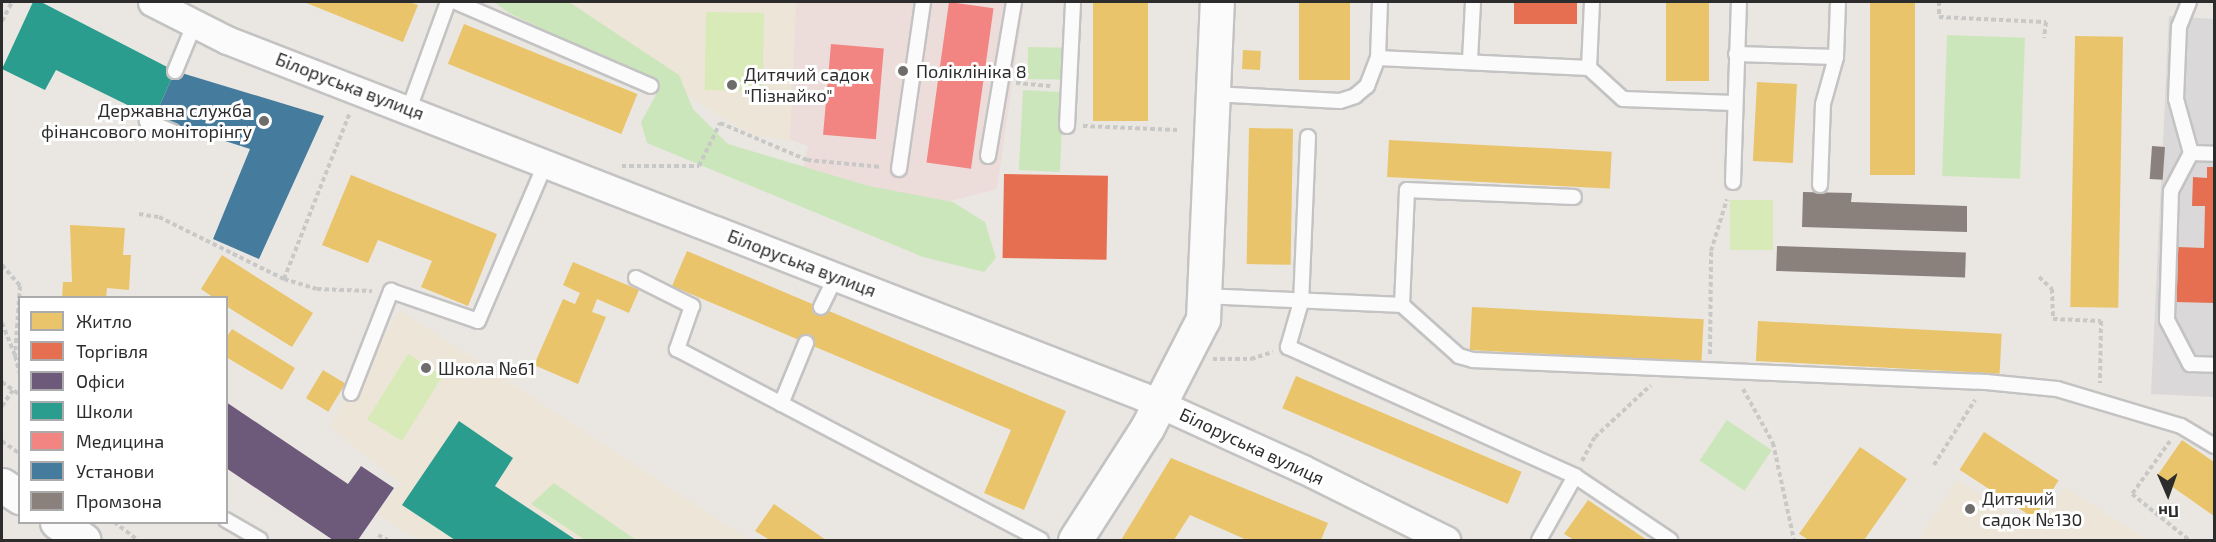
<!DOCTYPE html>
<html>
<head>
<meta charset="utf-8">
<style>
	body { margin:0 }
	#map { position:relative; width:2216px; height:542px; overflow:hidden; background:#eae7e2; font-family:"Exo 2",sans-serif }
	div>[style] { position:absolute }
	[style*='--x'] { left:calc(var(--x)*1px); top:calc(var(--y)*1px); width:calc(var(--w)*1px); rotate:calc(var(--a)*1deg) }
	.industrial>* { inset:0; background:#dad8d9 }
	.education>* { inset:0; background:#ede5d7 }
	.medical>* { inset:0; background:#ecdddb }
	.green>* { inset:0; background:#cce6bb; transform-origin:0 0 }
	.pitch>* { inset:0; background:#d7eab8; transform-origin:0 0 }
	.homes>* { inset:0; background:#e9c46a; transform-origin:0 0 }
	.shops>* { inset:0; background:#e76f51; transform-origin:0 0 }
	.offices>* { inset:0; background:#6d597a }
	.schools>* { inset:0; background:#2a9d8f }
	.health>* { inset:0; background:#f28482; transform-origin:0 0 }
	.public>* { inset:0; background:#457b9d }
	.industry>* { inset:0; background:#8a817c; transform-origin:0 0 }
	.path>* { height:4px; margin-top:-2px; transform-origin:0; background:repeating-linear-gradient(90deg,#c8c8c7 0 4.5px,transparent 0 7.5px) }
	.roads { filter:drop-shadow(2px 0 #c4c3c3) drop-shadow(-2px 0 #c4c3c3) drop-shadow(0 2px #c4c3c3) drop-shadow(0 -2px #c4c3c3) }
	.service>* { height:14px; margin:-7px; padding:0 7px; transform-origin:7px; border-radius:7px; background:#fcfbfb }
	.minor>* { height:27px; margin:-13.5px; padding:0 13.5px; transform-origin:13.5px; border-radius:13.5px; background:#fcfbfb }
	.tertiary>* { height:33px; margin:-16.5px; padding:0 16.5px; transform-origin:16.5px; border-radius:16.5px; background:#fcfbfb }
	.secondary>* { height:33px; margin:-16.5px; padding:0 16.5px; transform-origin:16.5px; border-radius:16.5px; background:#fcfbfb }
	.dots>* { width:16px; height:16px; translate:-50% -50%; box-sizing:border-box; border:3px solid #fff; border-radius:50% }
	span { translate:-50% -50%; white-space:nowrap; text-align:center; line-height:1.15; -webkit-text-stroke:6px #fff; paint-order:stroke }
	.poi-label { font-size:18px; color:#2c2c2c }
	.left { translate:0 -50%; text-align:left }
	.right { translate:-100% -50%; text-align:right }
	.street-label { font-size:18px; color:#2c2c2c }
	.frame { position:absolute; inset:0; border:3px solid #2c2c2c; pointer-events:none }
	.legend { position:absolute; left:18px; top:296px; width:210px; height:228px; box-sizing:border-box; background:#fff; border:2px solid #ababab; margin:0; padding:8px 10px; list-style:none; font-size:18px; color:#2c2c2c }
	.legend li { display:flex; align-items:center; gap:12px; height:30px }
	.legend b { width:30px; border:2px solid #ababab }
	.north { position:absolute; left:2138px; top:464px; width:60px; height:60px; -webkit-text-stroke:4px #fff; paint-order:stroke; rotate:178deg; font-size:16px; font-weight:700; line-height:24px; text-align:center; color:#2c2c2c }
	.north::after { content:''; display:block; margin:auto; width:21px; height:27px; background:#2c2c2c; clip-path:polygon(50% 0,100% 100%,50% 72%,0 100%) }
</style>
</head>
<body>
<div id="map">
	<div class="industrial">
		<i style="clip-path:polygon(2169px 16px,2214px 19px,2214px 397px,2151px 394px)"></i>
	</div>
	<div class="education">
		<i style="clip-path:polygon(547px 2px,796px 2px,790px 140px,756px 136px,723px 118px)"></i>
		<i style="clip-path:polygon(400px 310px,749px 540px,419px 540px,376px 514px,401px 484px,329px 426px)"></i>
		<i style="clip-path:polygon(1957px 480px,2035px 531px,2065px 487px,2147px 540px,1918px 540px)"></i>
	</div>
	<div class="medical">
		<i style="clip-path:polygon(796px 2px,1024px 2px,997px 189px,901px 214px,800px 184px,808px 146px,790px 140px)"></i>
	</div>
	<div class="green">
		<i style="clip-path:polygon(494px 2px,569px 2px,679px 75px,693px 109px,728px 144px,869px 186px,953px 202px,985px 222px,996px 258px,984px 272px,923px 257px,647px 143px,641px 122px,656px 95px,656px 83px,509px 13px)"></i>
		<i style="left:1947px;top:35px;width:78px;height:141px;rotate:2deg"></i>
		<i style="left:1028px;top:47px;width:39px;height:32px;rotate:1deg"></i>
		<i style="left:1023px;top:90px;width:41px;height:80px;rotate:3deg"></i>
		<i style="left:1727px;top:420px;width:54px;height:49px;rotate:34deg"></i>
		<i style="clip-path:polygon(554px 483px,636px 540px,585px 540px,531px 504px)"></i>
	</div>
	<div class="pitch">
		<i style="left:706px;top:12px;width:58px;height:78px;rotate:1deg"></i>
		<i style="left:1730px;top:200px;width:43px;height:50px"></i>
		<i style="left:408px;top:354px;width:41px;height:77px;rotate:32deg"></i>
	</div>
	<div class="homes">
		<i style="clip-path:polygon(304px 2px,409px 2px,418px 5px,403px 42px)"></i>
		<i style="left:1093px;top:2px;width:55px;height:119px"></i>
		<i style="left:1299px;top:2px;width:51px;height:78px"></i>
		<i style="left:1666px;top:2px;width:43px;height:79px"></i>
		<i style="left:1870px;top:2px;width:45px;height:173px"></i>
		<i style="left:464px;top:24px;width:187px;height:43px;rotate:22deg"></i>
		<i style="left:2075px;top:36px;width:48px;height:271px;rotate:1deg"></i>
		<i style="left:1243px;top:50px;width:18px;height:19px;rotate:3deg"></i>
		<i style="left:1757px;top:82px;width:40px;height:79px;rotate:3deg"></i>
		<i style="left:1249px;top:128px;width:44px;height:136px;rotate:1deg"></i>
		<i style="left:1389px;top:140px;width:223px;height:37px;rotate:3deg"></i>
		<i style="clip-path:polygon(351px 175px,497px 234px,468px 306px,421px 287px,432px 261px,378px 240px,368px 263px,322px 245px)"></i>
		<i style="clip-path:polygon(70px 225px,125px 228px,123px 255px,131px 255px,129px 290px,107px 288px,106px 298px,62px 298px,63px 282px,72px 282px)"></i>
		<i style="clip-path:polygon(687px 251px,1066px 411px,1024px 510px,984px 493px,1011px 430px,672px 286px)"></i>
		<i style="clip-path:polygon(222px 255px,313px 313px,292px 347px,226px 306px,226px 298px,214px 298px,201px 289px)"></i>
		<i style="clip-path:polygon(573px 262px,639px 290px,629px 313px,597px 299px,592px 312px,606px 317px,578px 384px,534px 365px,563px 299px,575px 304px,580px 293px,563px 285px)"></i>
		<i style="left:1472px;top:307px;width:232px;height:43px;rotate:3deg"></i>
		<i style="left:1758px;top:321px;width:244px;height:40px;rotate:3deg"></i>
		<i style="clip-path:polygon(232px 329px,295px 368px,282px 390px,226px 357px,226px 338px)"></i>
		<i style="left:323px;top:370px;width:26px;height:33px;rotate:31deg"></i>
		<i style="left:1296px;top:376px;width:245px;height:35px;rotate:23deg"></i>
		<i style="left:1984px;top:432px;width:89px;height:45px;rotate:33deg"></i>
		<i style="clip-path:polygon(2182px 440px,2214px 462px,2214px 516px,2157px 476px)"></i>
		<i style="clip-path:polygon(1860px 447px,1907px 479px,1864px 540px,1809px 540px,1799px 534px)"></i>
		<i style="clip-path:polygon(1171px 458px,1328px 523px,1321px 540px,1247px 540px,1190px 515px,1174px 540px,1121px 540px)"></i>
		<i style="clip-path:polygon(1588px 500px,1647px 540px,1574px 540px,1564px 534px)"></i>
		<i style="clip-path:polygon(774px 504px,826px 540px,770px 540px,755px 531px)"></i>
	</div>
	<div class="shops">
		<i style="left:1514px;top:2px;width:63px;height:22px"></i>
		<i style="clip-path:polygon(2207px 167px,2214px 167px,2214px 303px,2176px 302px,2178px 247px,2204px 248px,2205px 206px,2192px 206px,2193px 177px,2207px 178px)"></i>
		<i style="left:1004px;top:174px;width:104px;height:84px;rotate:1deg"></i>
	</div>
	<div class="offices">
		<i style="clip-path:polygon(226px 402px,348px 484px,361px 466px,394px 488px,358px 540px,333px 540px,226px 468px)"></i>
	</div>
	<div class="schools">
		<i style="clip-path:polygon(33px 2px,41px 2px,175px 71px,154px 118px,56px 70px,45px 90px,2px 69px)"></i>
		<i style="clip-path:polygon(459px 421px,513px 458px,495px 486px,576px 540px,455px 540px,402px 505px)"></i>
	</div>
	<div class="health">
		<i style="left:949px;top:2px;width:45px;height:162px;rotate:8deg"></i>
		<i style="left:831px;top:44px;width:53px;height:91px;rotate:5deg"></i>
	</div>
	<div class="public">
		<i style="clip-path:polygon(175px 71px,324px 116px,259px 259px,213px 239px,250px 149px,154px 118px)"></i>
	</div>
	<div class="industry">
		<i style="left:2152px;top:146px;width:13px;height:33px;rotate:4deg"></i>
		<i style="clip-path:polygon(1803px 192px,1852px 193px,1851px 202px,1967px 206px,1967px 232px,1802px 227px)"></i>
		<i style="left:1777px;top:246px;width:189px;height:25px;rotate:2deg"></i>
	</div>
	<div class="path">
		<i style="--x:1939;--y:2;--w:15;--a:90"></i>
		<i style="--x:1939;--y:17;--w:107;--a:2.7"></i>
		<i style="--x:2046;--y:22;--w:16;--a:97"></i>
		<i style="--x:2;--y:21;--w:21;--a:-62"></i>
		<i style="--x:1016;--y:83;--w:37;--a:5"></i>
		<i style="--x:1083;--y:126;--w:95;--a:2.4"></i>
		<i style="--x:622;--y:166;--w:77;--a:0"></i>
		<i style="--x:699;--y:166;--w:48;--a:-64"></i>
		<i style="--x:720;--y:123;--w:95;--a:23"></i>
		<i style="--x:807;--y:160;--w:75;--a:5.3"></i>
		<i style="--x:139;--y:214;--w:20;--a:9"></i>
		<i style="--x:159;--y:217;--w:140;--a:26.4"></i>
		<i style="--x:284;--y:279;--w:34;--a:17"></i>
		<i style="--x:317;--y:289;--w:55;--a:2.1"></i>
		<i style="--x:2;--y:265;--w:28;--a:49"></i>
		<i style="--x:20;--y:286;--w:70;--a:94.1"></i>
		<i style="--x:15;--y:356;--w:20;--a:75"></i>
		<i style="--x:2039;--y:277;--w:18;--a:43"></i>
		<i style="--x:2052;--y:289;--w:30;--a:88"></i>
		<i style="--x:2053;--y:319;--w:48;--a:2.4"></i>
		<i style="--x:2101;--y:321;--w:62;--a:90.9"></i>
		<i style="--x:284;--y:279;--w:180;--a:-68.4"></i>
		<i style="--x:2;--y:323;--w:35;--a:68"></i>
		<i style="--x:1710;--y:354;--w:103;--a:-89.4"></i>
		<i style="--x:1711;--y:251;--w:54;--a:-72.9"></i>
		<i style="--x:1213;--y:359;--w:38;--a:0"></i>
		<i style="--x:1251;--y:359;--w:23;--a:-18"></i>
		<i style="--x:2;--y:382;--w:22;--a:36"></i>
		<i style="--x:1743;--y:389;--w:62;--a:60.9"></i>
		<i style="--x:1773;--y:443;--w:99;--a:77.8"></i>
		<i style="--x:2;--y:406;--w:19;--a:-55"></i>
		<i style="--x:2;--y:441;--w:22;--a:36"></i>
		<i style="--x:2170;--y:441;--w:65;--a:125.6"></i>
		<i style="--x:2132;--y:494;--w:73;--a:38.9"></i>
		<i style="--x:1582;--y:461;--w:27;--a:-62"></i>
		<i style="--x:1595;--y:437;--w:76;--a:-42.9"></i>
		<i style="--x:1934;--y:465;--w:77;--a:-57.8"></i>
		<i style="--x:114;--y:522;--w:30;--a:37"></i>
		<i style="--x:378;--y:535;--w:11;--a:27"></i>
	</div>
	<div class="roads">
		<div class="service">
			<i style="--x:456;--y:2;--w:212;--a:23.3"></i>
			<i style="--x:2189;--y:2;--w:27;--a:112"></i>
			<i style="--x:2179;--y:27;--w:72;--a:92.4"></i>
			<i style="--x:2176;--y:99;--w:56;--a:74.5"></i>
			<i style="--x:2191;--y:153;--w:43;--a:117.8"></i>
			<i style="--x:2171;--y:191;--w:129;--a:91.8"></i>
			<i style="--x:2167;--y:320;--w:50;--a:62.4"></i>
			<i style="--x:2190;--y:364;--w:24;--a:2"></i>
			<i style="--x:1736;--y:54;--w:100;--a:1.7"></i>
			<i style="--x:1378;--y:58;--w:211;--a:2.7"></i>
			<i style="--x:1589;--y:68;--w:46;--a:42.4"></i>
			<i style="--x:1623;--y:99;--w:111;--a:2.1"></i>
			<i style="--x:1470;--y:60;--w:58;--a:-87"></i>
			<i style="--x:1589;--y:68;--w:66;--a:-87.4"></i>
			<i style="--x:175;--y:71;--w:50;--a:-67.6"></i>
			<i style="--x:1213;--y:94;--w:127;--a:3.2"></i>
			<i style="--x:1340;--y:101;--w:16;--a:-18"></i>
			<i style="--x:1355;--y:96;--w:16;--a:-40"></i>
			<i style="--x:1367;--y:86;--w:30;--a:-69"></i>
			<i style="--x:1378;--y:58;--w:56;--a:-88"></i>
			<i style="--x:409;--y:109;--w:114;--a:-70"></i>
			<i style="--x:154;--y:118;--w:8;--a:157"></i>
			<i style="--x:147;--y:121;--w:28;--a:23"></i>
			<i style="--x:1067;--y:126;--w:124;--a:-87.2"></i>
			<i style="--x:1308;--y:137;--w:165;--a:92.4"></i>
			<i style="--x:1301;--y:302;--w:47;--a:106.1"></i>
			<i style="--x:1288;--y:347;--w:315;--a:24.2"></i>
			<i style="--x:1575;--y:476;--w:115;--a:34"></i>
			<i style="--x:2191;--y:153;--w:23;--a:2"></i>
			<i style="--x:988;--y:156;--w:156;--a:-80.4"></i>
			<i style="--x:899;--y:169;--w:169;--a:-81.8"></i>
			<i style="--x:1733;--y:182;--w:180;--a:-88.1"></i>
			<i style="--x:1820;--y:185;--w:81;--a:-87.9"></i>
			<i style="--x:1823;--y:104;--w:49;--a:-74.5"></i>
			<i style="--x:1836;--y:57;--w:55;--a:-87.9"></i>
			<i style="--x:636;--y:278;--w:63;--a:26.6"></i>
			<i style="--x:692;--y:306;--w:46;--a:109.2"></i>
			<i style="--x:677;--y:349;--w:411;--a:27.7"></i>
			<i style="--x:1204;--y:296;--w:198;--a:2.6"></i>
			<i style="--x:1402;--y:305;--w:76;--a:41.8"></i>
			<i style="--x:1459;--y:356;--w:15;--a:16"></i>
			<i style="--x:1473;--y:360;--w:513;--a:2.46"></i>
			<i style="--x:1986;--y:382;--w:71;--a:5.6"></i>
			<i style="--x:2057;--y:389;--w:129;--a:16.6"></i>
			<i style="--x:2181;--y:426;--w:39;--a:31"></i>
			<i style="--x:1402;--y:305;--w:115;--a:-87.5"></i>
			<i style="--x:1407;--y:190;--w:167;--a:2.4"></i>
			<i style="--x:821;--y:307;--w:34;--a:-64"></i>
			<i style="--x:351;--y:393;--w:110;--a:-68.6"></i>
			<i style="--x:391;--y:291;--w:92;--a:19"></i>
			<i style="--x:478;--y:321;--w:173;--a:-66.8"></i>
			<i style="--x:781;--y:404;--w:66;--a:-67.7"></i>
			<i style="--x:226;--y:520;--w:39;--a:30"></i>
			<i style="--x:1539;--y:540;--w:73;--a:-60.6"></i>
		</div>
		<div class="minor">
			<i style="--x:152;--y:2;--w:84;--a:26.9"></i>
			<i style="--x:227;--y:40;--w:982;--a:21.26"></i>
			<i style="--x:1142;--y:396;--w:177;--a:24.4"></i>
			<i style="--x:1303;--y:469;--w:160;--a:26.4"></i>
		</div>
		<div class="tertiary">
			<i style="--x:1075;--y:540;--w:133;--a:-57.3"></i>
			<i style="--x:1147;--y:428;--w:123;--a:-62.8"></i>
			<i style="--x:1203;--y:319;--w:317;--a:-87.5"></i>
		</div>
		<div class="secondary">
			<i style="--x:2;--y:485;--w:22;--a:34"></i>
			<i style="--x:57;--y:522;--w:32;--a:34"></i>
		</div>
	</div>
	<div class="dots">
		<i style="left:903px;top:71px;background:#6e6d6c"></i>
		<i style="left:732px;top:85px;background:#6e6d6c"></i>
		<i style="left:264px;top:121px;background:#6e6d6c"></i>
		<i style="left:426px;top:368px;background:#6e6d6c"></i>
		<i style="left:1970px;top:509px;background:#6e6d6c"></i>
	</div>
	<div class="poi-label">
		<span class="left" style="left:916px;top:71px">Поліклініка 8</span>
		<span class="left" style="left:744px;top:85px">Дитячий садок<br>"Пізнайко"</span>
		<span class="right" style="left:252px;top:121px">Державна служба<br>фінансового моніторінгу</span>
		<span class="left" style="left:438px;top:368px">Школа №61</span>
		<span class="left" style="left:1982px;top:509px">Дитячий<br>садок №130</span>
	</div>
	<div class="street-label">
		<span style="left:350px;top:86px;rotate:21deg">Білоруська вулиця</span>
		<span style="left:802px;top:263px;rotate:21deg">Білоруська вулиця</span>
		<span style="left:1252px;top:446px;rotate:25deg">Білоруська вулиця</span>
	</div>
	<div class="frame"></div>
	<ul class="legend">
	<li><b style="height:16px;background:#e9c46a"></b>Житло</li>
	<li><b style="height:16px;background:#e76f51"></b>Торгівля</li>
	<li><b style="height:16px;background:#6d597a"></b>Офіси</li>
	<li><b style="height:16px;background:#2a9d8f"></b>Школи</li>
	<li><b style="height:16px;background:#f28482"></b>Медицина</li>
	<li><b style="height:16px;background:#457b9d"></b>Установи</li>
	<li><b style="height:16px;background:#8a817c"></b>Промзона</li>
	</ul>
	<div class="north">Пн</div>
</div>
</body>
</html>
